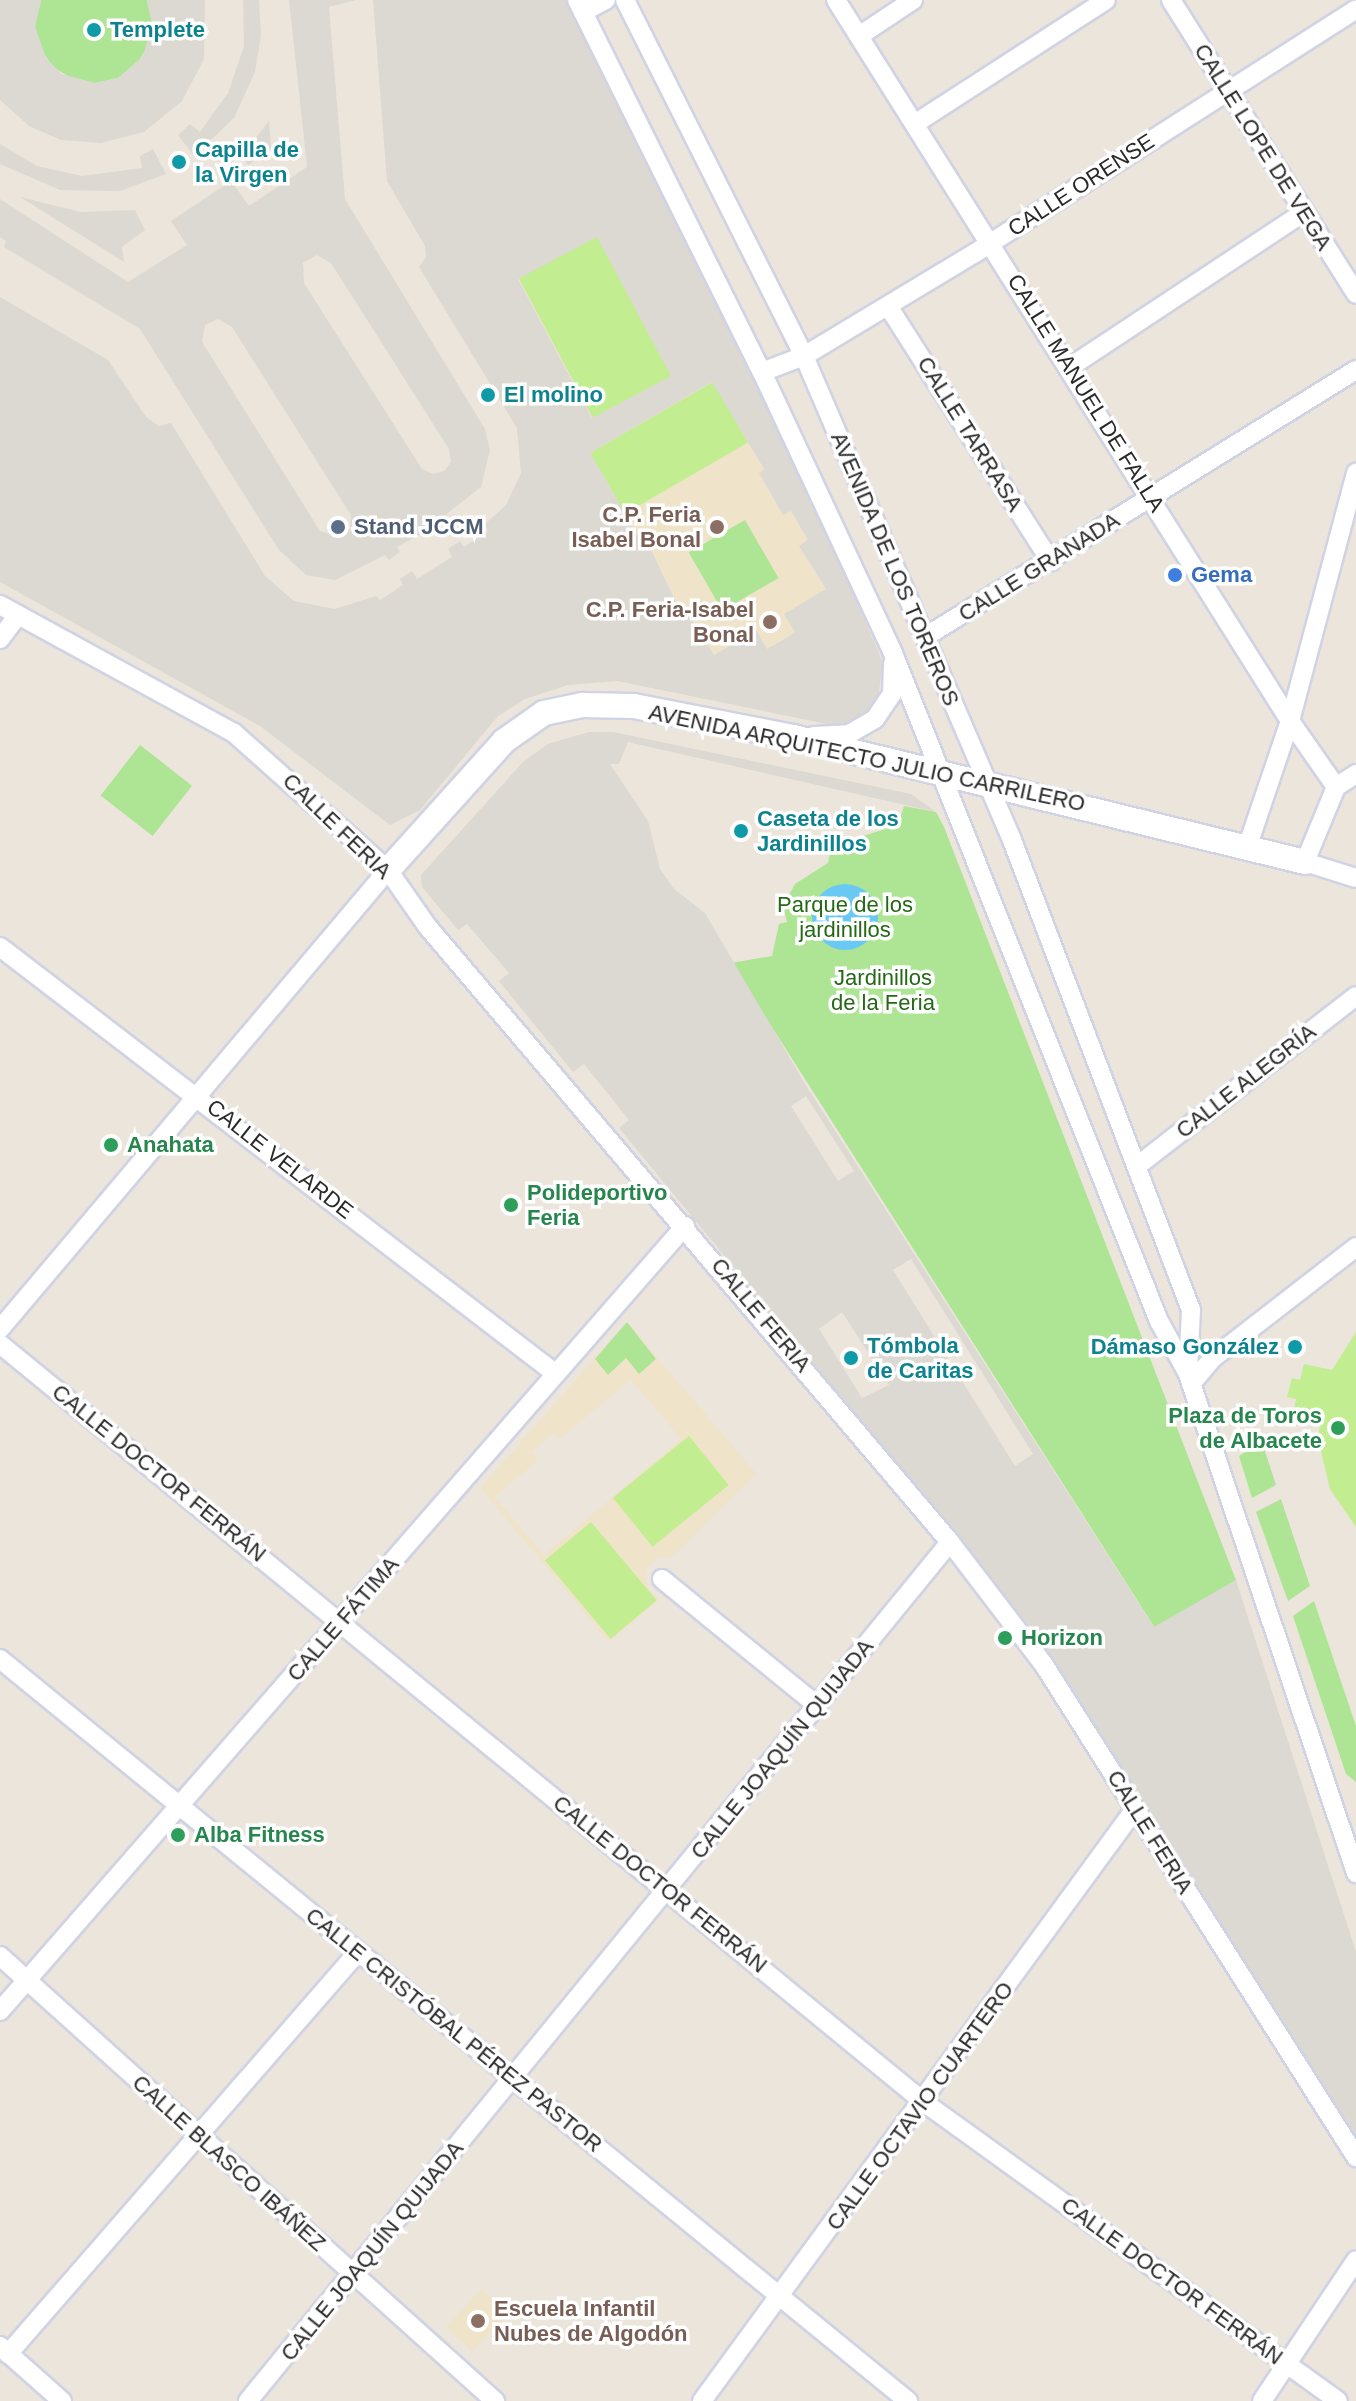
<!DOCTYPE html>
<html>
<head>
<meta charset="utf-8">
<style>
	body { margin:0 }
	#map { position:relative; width:1356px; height:2401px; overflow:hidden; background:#ece5db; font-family:Helvetica,sans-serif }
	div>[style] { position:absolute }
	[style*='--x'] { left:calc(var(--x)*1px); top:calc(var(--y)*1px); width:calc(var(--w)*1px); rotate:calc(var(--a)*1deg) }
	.education>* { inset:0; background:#efe4c9; transform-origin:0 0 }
	.green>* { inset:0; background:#ade595; transform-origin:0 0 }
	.pitch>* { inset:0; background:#c2ed90; transform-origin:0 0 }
	.plaza>* { inset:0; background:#dcd8d2 }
	.water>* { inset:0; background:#69c9f3 }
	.round { border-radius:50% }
	.roads { filter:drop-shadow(2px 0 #d0d3e3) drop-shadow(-2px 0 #d0d3e3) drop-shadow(0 2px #d0d3e3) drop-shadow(0 -2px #d0d3e3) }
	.street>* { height:18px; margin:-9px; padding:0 9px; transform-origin:9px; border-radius:9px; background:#fff }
	.secondary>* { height:24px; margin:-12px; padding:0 12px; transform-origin:12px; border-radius:12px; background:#fff }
	.dots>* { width:22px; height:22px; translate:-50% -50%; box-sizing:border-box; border:4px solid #fff; border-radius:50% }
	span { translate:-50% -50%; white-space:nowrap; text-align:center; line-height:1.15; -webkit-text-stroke:7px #fff; paint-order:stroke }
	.culture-label { font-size:22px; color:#0d838f; font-weight:700 }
	.left { translate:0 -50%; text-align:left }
	.right { translate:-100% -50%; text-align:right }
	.street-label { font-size:22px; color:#292929 }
	.education-label { font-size:22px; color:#785e54; font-weight:700 }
	.service-label { font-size:22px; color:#4e5e75; font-weight:700 }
	.shop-label { font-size:22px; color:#366cbe; font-weight:700 }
	.park-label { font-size:22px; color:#256917 }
	.leisure-label { font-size:22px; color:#27864d; font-weight:700 }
</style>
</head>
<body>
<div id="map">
	<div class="education">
		<i style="clip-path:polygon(713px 382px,764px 470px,759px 474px,783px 515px,791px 510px,808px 540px,799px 546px,826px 589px,785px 614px,795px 632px,767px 649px,755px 630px,714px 655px,688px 613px,683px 615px,646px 539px,641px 541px,590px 453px)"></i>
		<i style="clip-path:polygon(evenodd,627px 1322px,757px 1474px,671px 1558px,659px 1557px,645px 1570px,648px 1588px,659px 1600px,609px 1642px,480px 1488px,627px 1322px,631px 1380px,681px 1439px,544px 1555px,495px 1497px,538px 1460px,532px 1452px,554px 1433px,560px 1439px,631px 1380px)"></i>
		<i style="left:482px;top:2289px;width:36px;height:52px;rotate:44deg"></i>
	</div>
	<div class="green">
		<i style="clip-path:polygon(41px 0,147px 0,152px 23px,148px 46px,136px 65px,118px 78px,95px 83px,73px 79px,53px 67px,40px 48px,35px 26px)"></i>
		<i style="left:745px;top:520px;width:67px;height:65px;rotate:60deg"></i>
		<i style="left:140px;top:745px;width:66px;height:64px;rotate:38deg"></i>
		<i style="clip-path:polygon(904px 806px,936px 812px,944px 827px,1236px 1580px,1155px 1628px,731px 963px,772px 956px,779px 924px,787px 922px,783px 906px,795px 884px,828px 863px,831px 846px,898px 825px)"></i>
		<i style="clip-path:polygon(627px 1322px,656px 1359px,639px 1374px,626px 1358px,608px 1375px,595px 1359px)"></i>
		<i style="clip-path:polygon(1262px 1442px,1276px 1485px,1252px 1498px,1239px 1456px)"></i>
		<i style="clip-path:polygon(1281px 1499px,1310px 1586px,1288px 1601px,1256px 1512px)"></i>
		<i style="clip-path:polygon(1314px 1601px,1356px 1726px,1356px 1782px,1346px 1774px,1293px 1616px)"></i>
	</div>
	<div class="pitch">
		<i style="left:597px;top:236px;width:159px;height:89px;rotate:62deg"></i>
		<i style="left:713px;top:382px;width:70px;height:142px;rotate:60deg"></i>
		<i style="clip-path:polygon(1356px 1332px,1356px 1527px,1330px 1489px,1318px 1439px,1321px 1417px,1293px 1415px,1296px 1399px,1287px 1397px,1292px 1378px,1300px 1380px,1304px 1364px,1332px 1370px)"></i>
		<i style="left:689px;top:1436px;width:63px;height:98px;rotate:51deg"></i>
		<i style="left:591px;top:1522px;width:102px;height:60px;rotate:50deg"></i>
	</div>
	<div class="plaza">
		<i style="clip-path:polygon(0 0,41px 0,35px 26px,46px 58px,62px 74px,95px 83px,118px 78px,143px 56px,152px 24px,147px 0,205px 0,204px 59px,182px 101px,144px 132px,101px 143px,61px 140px,29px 126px,0 100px)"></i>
		<i style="clip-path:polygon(243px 0,259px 0,261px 36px,255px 72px,234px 118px,194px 156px,178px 135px,190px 124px,200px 132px,228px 93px,244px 46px)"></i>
		<i style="clip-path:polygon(evenodd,289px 0,356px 0,329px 7px,345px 199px,485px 429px,490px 450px,481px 487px,444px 516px,446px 520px,397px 547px,400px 552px,389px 560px,385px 555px,335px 580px,306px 575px,279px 550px,140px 329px,4px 247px,6px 241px,0 237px,0 199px,128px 282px,187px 245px,171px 221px,231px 181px,249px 206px,307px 167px,289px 0,317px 255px,331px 263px,449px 449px,451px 462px,444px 471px,433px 474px,422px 469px,304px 283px,303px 263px,317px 255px,289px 0,218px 319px,232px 327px,351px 515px,350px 529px,341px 537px,320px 531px,202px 342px,205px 325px,218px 319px)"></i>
		<i style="clip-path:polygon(evenodd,373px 0,568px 0,753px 357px,883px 663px,877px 706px,855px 723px,832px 725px,617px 681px,568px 685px,525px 699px,498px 716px,420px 810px,390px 825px,260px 726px,0 582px,0 297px,108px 360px,146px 417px,159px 426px,171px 423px,265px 576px,294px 601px,335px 609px,376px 596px,380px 600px,403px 585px,400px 579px,412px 571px,417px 579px,452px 557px,448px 549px,460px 541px,464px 547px,488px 531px,485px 524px,506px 505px,521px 473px,517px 428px,419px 267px,426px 257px,425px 246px,387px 181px,373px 0,597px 237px,671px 376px,592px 418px,518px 279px,597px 237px,373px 0,712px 382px,764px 469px,759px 473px,783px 515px,791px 511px,808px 540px,799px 546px,826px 589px,784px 614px,795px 632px,781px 641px,767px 649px,756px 630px,714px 655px,687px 613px,682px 615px,646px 539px,641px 541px,590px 453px,712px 382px)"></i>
		<i style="clip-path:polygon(269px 121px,271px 149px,248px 165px,242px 155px)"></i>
		<i style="clip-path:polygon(0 144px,37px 166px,82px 176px,142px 168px,140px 156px,153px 149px,166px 174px,120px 191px,60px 190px,0 164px)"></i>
		<i style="clip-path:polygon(20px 197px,81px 212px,135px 210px,145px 230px,122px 247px,124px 262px)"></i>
		<i style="clip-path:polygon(evenodd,589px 732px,613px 732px,911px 794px,936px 812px,628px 742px,619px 764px,610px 764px,648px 821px,660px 869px,674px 889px,705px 913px,805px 1084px,1154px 1627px,1236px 1580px,1356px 1952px,1356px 2135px,1041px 1640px,619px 1128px,629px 1120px,584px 1064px,573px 1072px,499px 981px,509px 973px,467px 924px,458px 930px,422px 887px,421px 875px,523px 762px,548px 744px,589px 732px,806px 1096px,854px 1171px,838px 1181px,791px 1106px,806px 1096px,589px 732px,911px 1259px,1033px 1454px,1015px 1466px,893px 1270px,911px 1259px,589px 732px,842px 1312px,889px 1385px,862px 1398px,819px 1329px,842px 1312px)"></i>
	</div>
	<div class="water">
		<i class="round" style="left:812px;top:884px;width:66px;height:66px"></i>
	</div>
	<div class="roads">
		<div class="street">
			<i style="--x:577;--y:0;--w:415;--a:63.6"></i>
			<i style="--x:762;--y:372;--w:310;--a:65"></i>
			<i style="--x:893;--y:653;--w:719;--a:68.29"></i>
			<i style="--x:1159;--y:1321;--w:60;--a:61.3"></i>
			<i style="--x:1188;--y:1374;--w:527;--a:71.39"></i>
			<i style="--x:625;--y:0;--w:398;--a:63.3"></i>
			<i style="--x:804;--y:356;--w:527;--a:66.74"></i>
			<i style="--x:1012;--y:840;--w:503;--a:69.15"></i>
			<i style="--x:1191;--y:1310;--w:61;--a:92.8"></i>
			<i style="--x:836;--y:0;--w:852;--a:57.8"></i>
			<i style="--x:1290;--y:721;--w:80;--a:55.1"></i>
			<i style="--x:1171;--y:0;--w:347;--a:57.8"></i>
			<i style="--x:583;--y:12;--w:26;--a:-28"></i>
			<i style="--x:859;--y:36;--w:65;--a:-33.7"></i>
			<i style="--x:916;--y:123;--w:226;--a:-32.9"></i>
			<i style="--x:888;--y:306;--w:303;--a:57.5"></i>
			<i style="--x:1070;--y:367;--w:281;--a:-33.5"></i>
			<i style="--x:762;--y:372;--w:45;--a:-20.9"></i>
			<i style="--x:804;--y:356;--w:200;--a:-31.1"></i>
			<i style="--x:975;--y:253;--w:452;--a:-32.6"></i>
			<i style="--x:0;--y:605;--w:267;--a:28.7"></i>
			<i style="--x:234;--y:733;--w:206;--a:41.7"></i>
			<i style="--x:388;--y:870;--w:68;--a:55.1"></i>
			<i style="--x:427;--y:926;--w:808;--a:49.67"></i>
			<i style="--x:950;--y:1542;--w:155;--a:52.6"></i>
			<i style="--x:1044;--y:1665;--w:583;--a:57.62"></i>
			<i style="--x:925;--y:637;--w:507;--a:-31.78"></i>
			<i style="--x:0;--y:639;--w:30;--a:-53"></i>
			<i style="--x:814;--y:736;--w:35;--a:-3"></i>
			<i style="--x:849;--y:734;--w:30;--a:-30"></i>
			<i style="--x:875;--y:719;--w:30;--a:-56"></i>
			<i style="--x:892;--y:694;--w:31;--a:-88"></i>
			<i style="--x:1356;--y:774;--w:24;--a:147"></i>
			<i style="--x:1336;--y:787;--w:81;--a:112.5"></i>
			<i style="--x:1305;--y:862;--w:53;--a:17.4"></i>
			<i style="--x:1248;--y:845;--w:131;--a:-71.3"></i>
			<i style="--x:1290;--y:721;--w:257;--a:-75.1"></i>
			<i style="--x:0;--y:947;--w:701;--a:37.52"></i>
			<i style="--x:1137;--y:1166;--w:277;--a:-37.8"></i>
			<i style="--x:0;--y:1329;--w:601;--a:-49.79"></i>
			<i style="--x:0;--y:1344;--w:1197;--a:39.37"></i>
			<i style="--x:925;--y:2103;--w:509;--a:35.81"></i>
			<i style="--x:1191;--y:1384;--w:34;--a:-50"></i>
			<i style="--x:1213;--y:1358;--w:181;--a:-37.8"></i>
			<i style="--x:662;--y:1579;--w:198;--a:39.2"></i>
			<i style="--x:0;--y:1659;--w:1173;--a:39.26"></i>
			<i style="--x:0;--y:1956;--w:666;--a:41.96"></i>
			<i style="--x:0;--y:2011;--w:1042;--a:-48.89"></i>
			<i style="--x:0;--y:2346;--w:83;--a:41.6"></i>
			<i style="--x:8;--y:2354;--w:533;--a:-48.96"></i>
			<i style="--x:248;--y:2401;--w:1109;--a:-50.74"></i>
			<i style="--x:702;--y:2401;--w:733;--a:-53.82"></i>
			<i style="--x:1262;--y:2401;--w:169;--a:-56.3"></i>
		</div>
		<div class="secondary">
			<i style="--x:388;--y:870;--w:173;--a:-48"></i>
			<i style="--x:504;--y:741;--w:49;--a:-35"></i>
			<i style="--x:544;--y:713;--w:39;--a:-12"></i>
			<i style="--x:582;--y:705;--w:52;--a:1.1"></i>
			<i style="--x:634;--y:706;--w:162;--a:11"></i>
			<i style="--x:793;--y:737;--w:527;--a:13.72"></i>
		</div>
	</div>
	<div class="dots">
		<i style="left:94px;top:30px;background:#0f9aa8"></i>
		<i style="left:179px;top:162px;background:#0f9aa8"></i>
		<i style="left:488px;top:395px;background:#0f9aa8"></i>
		<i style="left:338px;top:527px;background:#5c6f8a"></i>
		<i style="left:717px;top:527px;background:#8d6e63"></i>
		<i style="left:1175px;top:575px;background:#3f7fe0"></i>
		<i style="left:770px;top:622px;background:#8d6e63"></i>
		<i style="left:741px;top:831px;background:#0f9aa8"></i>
		<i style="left:111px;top:1145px;background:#2e9e5b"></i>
		<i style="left:511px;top:1205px;background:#2e9e5b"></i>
		<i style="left:1295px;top:1347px;background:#0f9aa8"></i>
		<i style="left:851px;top:1358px;background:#0f9aa8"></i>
		<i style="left:1338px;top:1428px;background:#2e9e5b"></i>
		<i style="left:1005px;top:1638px;background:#2e9e5b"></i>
		<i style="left:178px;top:1835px;background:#2e9e5b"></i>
		<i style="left:478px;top:2321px;background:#8d6e63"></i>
	</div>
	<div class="culture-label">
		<span class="left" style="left:110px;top:30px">Templete</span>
		<span class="left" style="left:195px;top:162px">Capilla de<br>la Virgen</span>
		<span class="left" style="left:504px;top:395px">El molino</span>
		<span class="left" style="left:757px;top:831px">Caseta de los<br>Jardinillos</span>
		<span class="left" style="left:867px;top:1358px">Tómbola<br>de Caritas</span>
		<span class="right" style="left:1279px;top:1347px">Dámaso González</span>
	</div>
	<div class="street-label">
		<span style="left:1263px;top:147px;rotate:58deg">CALLE LOPE DE VEGA</span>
		<span style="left:1081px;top:185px;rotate:-33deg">CALLE ORENSE</span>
		<span style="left:1086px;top:393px;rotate:58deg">CALLE MANUEL DE FALLA</span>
		<span style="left:970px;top:434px;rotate:58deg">CALLE TARRASA</span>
		<span style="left:1039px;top:567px;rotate:-32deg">CALLE GRANADA</span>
		<span style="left:895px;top:569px;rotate:67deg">AVENIDA DE LOS TOREROS</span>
		<span style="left:867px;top:758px;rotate:12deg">AVENIDA ARQUITECTO JULIO CARRILERO</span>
		<span style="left:337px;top:826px;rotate:44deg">CALLE FERIA</span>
		<span style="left:1246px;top:1081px;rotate:-38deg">CALLE ALEGRÍA</span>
		<span style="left:280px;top:1159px;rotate:38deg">CALLE VELARDE</span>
		<span style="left:761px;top:1315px;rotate:50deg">CALLE FERIA</span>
		<span style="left:159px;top:1473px;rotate:39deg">CALLE DOCTOR FERRÁN</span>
		<span style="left:343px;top:1619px;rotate:-49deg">CALLE FÁTIMA</span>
		<span style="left:782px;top:1749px;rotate:-51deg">CALLE JOAQUÍN QUIJADA</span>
		<span style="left:1150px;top:1832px;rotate:58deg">CALLE FERIA</span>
		<span style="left:660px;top:1884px;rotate:39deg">CALLE DOCTOR FERRÁN</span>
		<span style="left:454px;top:2030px;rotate:39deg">CALLE CRISTÓBAL PÉREZ PASTOR</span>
		<span style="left:920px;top:2106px;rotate:-54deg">CALLE OCTAVIO CUARTERO</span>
		<span style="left:229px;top:2163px;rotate:42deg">CALLE BLASCO IBÁÑEZ</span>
		<span style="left:372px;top:2251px;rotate:-51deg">CALLE JOAQUÍN QUIJADA</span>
		<span style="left:1172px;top:2281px;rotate:36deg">CALLE DOCTOR FERRÁN</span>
	</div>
	<div class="education-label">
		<span class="right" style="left:701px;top:527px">C.P. Feria<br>Isabel Bonal</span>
		<span class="right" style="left:754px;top:622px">C.P. Feria-Isabel<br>Bonal</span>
		<span class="left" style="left:494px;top:2321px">Escuela Infantil<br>Nubes de Algodón</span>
	</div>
	<div class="service-label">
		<span class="left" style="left:354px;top:527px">Stand JCCM</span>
	</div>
	<div class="shop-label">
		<span class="left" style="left:1191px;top:575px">Gema</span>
	</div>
	<div class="park-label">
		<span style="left:845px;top:917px">Parque de los<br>jardinillos</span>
		<span style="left:883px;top:990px">Jardinillos<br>de la Feria</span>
	</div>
	<div class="leisure-label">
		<span class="left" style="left:127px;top:1145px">Anahata</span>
		<span class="left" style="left:527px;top:1205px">Polideportivo<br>Feria</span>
		<span class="right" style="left:1322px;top:1428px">Plaza de Toros<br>de Albacete</span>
		<span class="left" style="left:1021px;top:1638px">Horizon</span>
		<span class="left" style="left:194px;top:1835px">Alba Fitness</span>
	</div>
</div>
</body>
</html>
